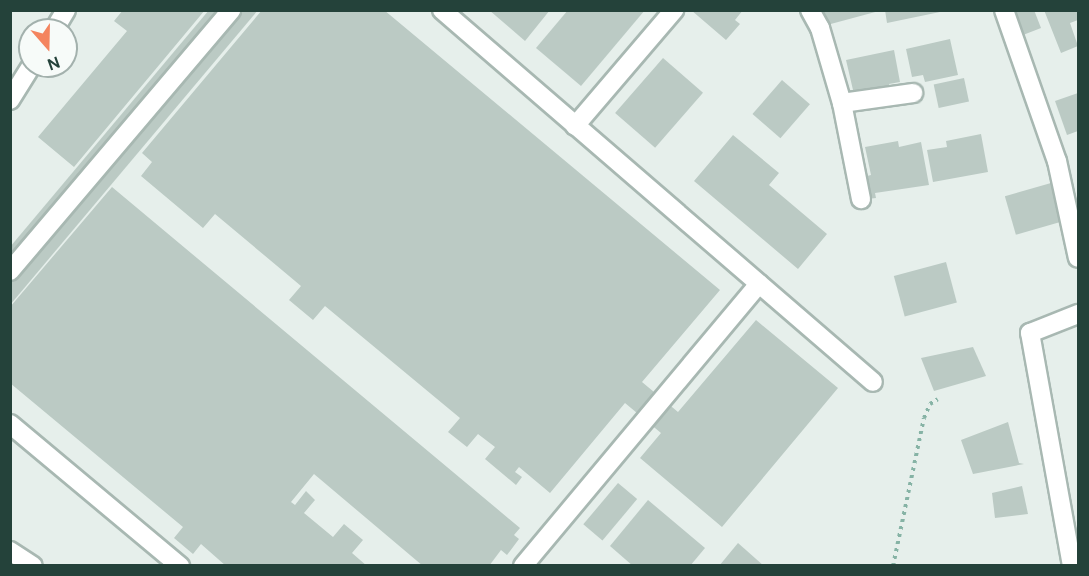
<!DOCTYPE html>
<html>
<head>
<meta charset="utf-8">
<style>
	body { margin:0 }
	#map { position:relative; width:1089px; height:576px; overflow:hidden; background:#e6efeb; font-family:"DM Sans",sans-serif }
	div>[style] { position:absolute }
	[style*='--x'] { left:calc(var(--x)*1px); top:calc(var(--y)*1px); width:calc(var(--w)*1px); rotate:calc(var(--a)*1deg) }
	.building>* { inset:0; background:#bbcac4; transform-origin:0 0 }
	.path>* { height:4px; margin-top:-2px; transform-origin:0; background:repeating-linear-gradient(90deg,#86b3a5 0 3px,transparent 0 7.5px) }
	.roads { filter:drop-shadow(2px 0 #a8b8b2) drop-shadow(-2px 0 #a8b8b2) drop-shadow(0 2px #a8b8b2) drop-shadow(0 -2px #a8b8b2) }
	.minor>* { height:18px; margin:-9px; padding:0 9px; transform-origin:9px; border-radius:9px; background:#fff }
	span { translate:-50% -50%; white-space:nowrap; text-align:center; line-height:1.15; -webkit-text-stroke:5px #f7fbf9; paint-order:stroke }
	.frame { position:absolute; inset:0; border:12px solid #24423a; pointer-events:none }
	.north { position:absolute; left:18px; top:18px; width:60px; height:60px; box-sizing:border-box; background:#f7fbf9; border:2px solid #a3b1ad; border-radius:50%; rotate:160deg; font-size:16px; font-weight:700; line-height:24px; text-align:center; color:#24423a }
	.north::after { content:''; display:block; margin:auto; width:21px; height:27px; background:#f4845f; clip-path:polygon(50% 0,100% 100%,50% 72%,0 100%) }
</style>
</head>
<body>
<div id="map">
	<div class="building">
		<i style="clip-path:polygon(123px 10px,205px 10px,74px 167px,38px 137px,127px 31px,114px 21px)"></i>
		<i style="clip-path:polygon(209px 10px,258px 10px,10px 305px,10px 247px)"></i>
		<i style="clip-path:polygon(262px 10px,384px 10px,720px 290px,642px 382px,678px 412px,756px 320px,838px 388px,722px 527px,640px 458px,661px 433px,625px 403px,550px 493px,519px 467px,515px 472px,522px 477px,516px 485px,485px 459px,495px 447px,478px 434px,467px 447px,448px 432px,460px 418px,325px 306px,313px 320px,289px 300px,301px 286px,215px 214px,203px 228px,141px 176px,152px 162px,142px 153px)"></i>
		<i style="clip-path:polygon(489px 10px,550px 10px,525px 41px)"></i>
		<i style="clip-path:polygon(568px 10px,645px 10px,581px 86px,536px 48px)"></i>
		<i style="clip-path:polygon(691px 10px,743px 10px,735px 20px,740px 24px,726px 40px)"></i>
		<i style="clip-path:polygon(823px 10px,879px 10px,879px 11px,827px 25px)"></i>
		<i style="clip-path:polygon(885px 10px,939px 10px,940px 12px,887px 23px)"></i>
		<i style="clip-path:polygon(1013px 10px,1034px 10px,1041px 28px,1023px 35px)"></i>
		<i style="clip-path:polygon(1044px 10px,1077px 10px,1078px 20px,1070px 23px,1078px 46px,1061px 53px)"></i>
		<i style="clip-path:polygon(950px 39px,958px 75px,925px 82px,923px 75px,912px 77px,906px 49px)"></i>
		<i style="clip-path:polygon(894px 50px,900px 82px,889px 84px,890px 88px,849px 97px,848px 91px,853px 90px,846px 60px)"></i>
		<i style="left:663px;top:58px;width:53px;height:73px;rotate:41deg"></i>
		<i style="left:964px;top:78px;width:24px;height:31px;rotate:78deg"></i>
		<i style="left:782px;top:80px;width:37px;height:45px;rotate:41deg"></i>
		<i style="clip-path:polygon(1078px 93px,1078px 131px,1067px 135px,1055px 101px)"></i>
		<i style="clip-path:polygon(981px 134px,988px 172px,933px 182px,927px 150px,947px 147px,946px 141px)"></i>
		<i style="clip-path:polygon(733px 135px,779px 173px,769px 185px,827px 234px,798px 269px,694px 181px)"></i>
		<i style="clip-path:polygon(898px 141px,899px 147px,921px 142px,929px 185px,875px 193px,876px 198px,867px 199px,863px 177px,871px 175px,865px 147px)"></i>
		<i style="left:1051px;top:183px;width:40px;height:48px;rotate:74deg"></i>
		<i style="clip-path:polygon(112px 187px,520px 528px,514px 535px,519px 539px,507px 555px,501px 550px,489px 566px,423px 566px,314px 474px,291px 502px,295px 505px,306px 491px,315px 500px,304px 513px,333px 537px,344px 524px,363px 540px,352px 553px,367px 566px,226px 566px,201px 544px,193px 554px,174px 538px,183px 527px,10px 383px,10px 307px)"></i>
		<i style="left:946px;top:262px;width:42px;height:54px;rotate:75deg"></i>
		<i style="clip-path:polygon(973px 347px,986px 376px,934px 391px,921px 358px)"></i>
		<i style="clip-path:polygon(1008px 422px,1019px 463px,1024px 464px,973px 474px,961px 440px)"></i>
		<i style="left:618px;top:483px;width:25px;height:54px;rotate:40deg"></i>
		<i style="clip-path:polygon(1022px 486px,1028px 514px,995px 518px,992px 493px)"></i>
		<i style="clip-path:polygon(648px 500px,705px 548px,690px 566px,633px 566px,610px 546px)"></i>
		<i style="clip-path:polygon(738px 543px,764px 566px,719px 566px)"></i>
	</div>
	<div class="path">
		<i style="--x:893;--y:566;--w:151;--a:-78.2"></i>
		<i style="--x:924;--y:418;--w:15;--a:-67"></i>
		<i style="--x:930;--y:404;--w:9;--a:-32"></i>
	</div>
	<div class="roads">
		<div class="minor">
			<i style="--x:442;--y:10;--w:569;--a:40.8"></i>
			<i style="--x:810;--y:10;--w:21;--a:61"></i>
			<i style="--x:820;--y:28;--w:78;--a:73.7"></i>
			<i style="--x:842;--y:103;--w:98;--a:78.8"></i>
			<i style="--x:1004;--y:10;--w:160;--a:70.7"></i>
			<i style="--x:1057;--y:161;--w:99;--a:77.8"></i>
			<i style="--x:54;--y:30;--w:23;--a:-59"></i>
			<i style="--x:10;--y:100;--w:40;--a:-58"></i>
			<i style="--x:842;--y:103;--w:72;--a:-8"></i>
			<i style="--x:575;--y:126;--w:153;--a:-49.5"></i>
			<i style="--x:10;--y:271;--w:342;--a:-49.7"></i>
			<i style="--x:10;--y:424;--w:222;--a:39.9"></i>
			<i style="--x:10;--y:551;--w:27;--a:33"></i>
			<i style="--x:523;--y:566;--w:368;--a:-50.1"></i>
			<i style="--x:1072;--y:566;--w:237;--a:-100.2"></i>
			<i style="--x:1030;--y:333;--w:52;--a:-21.6"></i>
		</div>
	</div>
	<div class="frame"></div>
	<div class="north">N</div>
</div>
</body>
</html>
